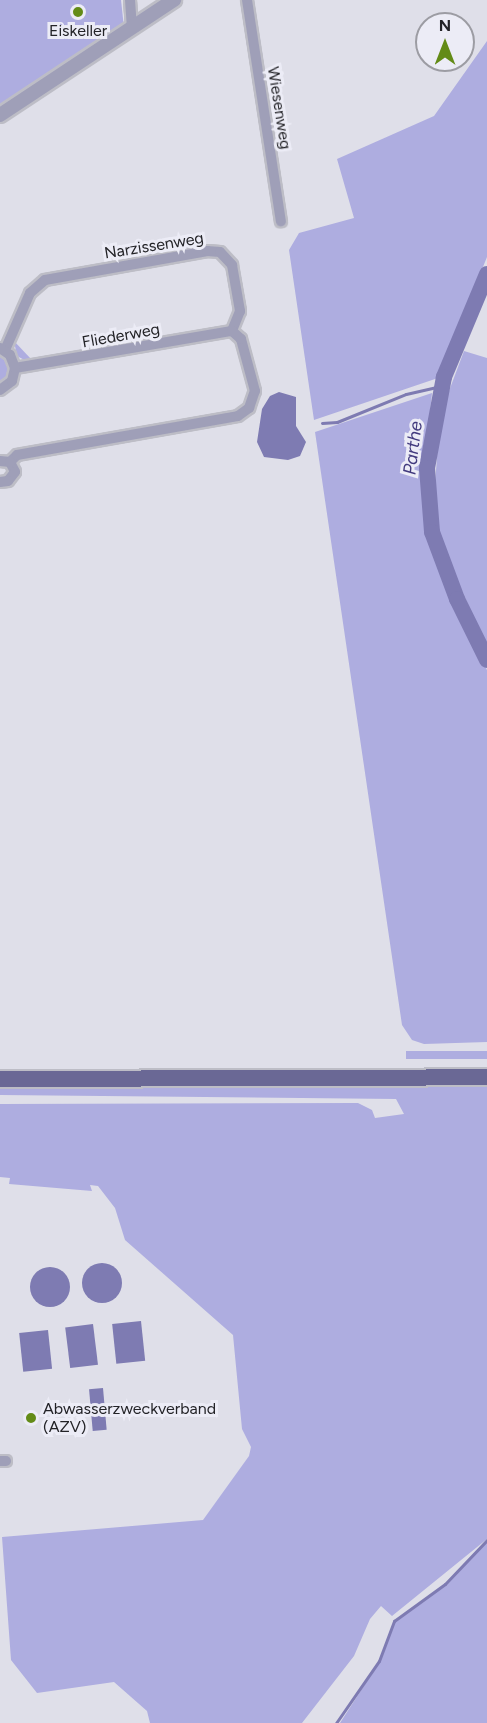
<!DOCTYPE html>
<html>
<head>
<meta charset="utf-8">
<style>
	body { margin:0 }
	#map { position:relative; width:487px; height:1723px; overflow:hidden; background:#dfdfe9; font-family:Figtree,sans-serif }
	div>[style] { position:absolute }
	[style*='--x'] { left:calc(var(--x)*1px); top:calc(var(--y)*1px); width:calc(var(--w)*1px); rotate:calc(var(--a)*1deg) }
	.green>* { inset:0; background:#aeade0; transform-origin:0 0 }
	.water>* { inset:0; background:#7e7bb2; transform-origin:0 0 }
	.round { border-radius:50% }
	.stream>* { height:3px; margin:-1.5px; padding:0 1.5px; transform-origin:1.5px; border-radius:1.5px; background:#7e7bb2 }
	.river>* { height:16px; margin:-8px; padding:0 8px; transform-origin:8px; border-radius:8px; background:#7e7bb2 }
	.roads { filter:drop-shadow(2px 0 #bdbdc6) drop-shadow(-2px 0 #bdbdc6) drop-shadow(0 2px #bdbdc6) drop-shadow(0 -2px #bdbdc6) }
	.minor>* { height:10px; margin:-5px; padding:0 5px; transform-origin:5px; border-radius:5px; background:#9f9fb8 }
	.tertiary>* { height:14px; margin:-7px; padding:0 7px; transform-origin:7px; border-radius:7px; background:#9f9fb8 }
	.primary>* { height:16px; margin:-8px; padding:0 8px; transform-origin:8px; border-radius:8px; background:#6a6895 }
	.dots>* { width:16px; height:16px; translate:-50% -50%; box-sizing:border-box; border:3px solid #ececf6; border-radius:50% }
	span { translate:-50% -50%; white-space:nowrap; text-align:center; line-height:1.15; -webkit-text-stroke:6px #ececf6; paint-order:stroke }
	.poi-label { font-size:16px; color:#232327 }
	.left { translate:0 -50%; text-align:left }
	.street-label { font-size:16px; color:#232327 }
	.water-label { font-size:18px; color:#423a7e; font-style:italic }
	.north { position:absolute; left:415px; top:12px; width:60px; height:60px; box-sizing:border-box; background:#ececf6; border:2px solid #9c9ca3; border-radius:50%; rotate:0deg; font-size:16px; font-weight:700; line-height:24px; text-align:center; color:#232327 }
	.north::after { content:''; display:block; margin:auto; width:21px; height:27px; background:#638b17; clip-path:polygon(50% 0,100% 100%,50% 72%,0 100%) }
</style>
</head>
<body>
<div id="map">
	<div class="green">
		<i style="clip-path:polygon(0 0,121px 0,124px 28px,0 109px)"></i>
		<i style="clip-path:polygon(487px 41px,487px 257px,438px 378px,314px 420px,289px 250px,299px 233px,354px 218px,337px 159px,434px 116px)"></i>
		<i style="clip-path:polygon(14px 341px,31px 359px,30px 363px,17px 356px)"></i>
		<i style="clip-path:polygon(464px 351px,487px 358px,487px 648px,436px 532px,434px 499px,440px 415px)"></i>
		<i style="clip-path:polygon(0 354px,10px 368px,8px 377px,0 384px)"></i>
		<i style="clip-path:polygon(432px 393px,425px 460px,430px 542px,450px 595px,487px 670px,487px 1042px,424px 1044px,412px 1040px,402px 1025px,315px 432px)"></i>
		<i style="left:487px;top:1051px;width:8px;height:81px;rotate:90deg"></i>
		<i style="clip-path:polygon(0 1086px,487px 1086px,487px 1539px,392px 1616px,381px 1606px,370px 1619px,354px 1656px,302px 1723px,150px 1723px,147px 1711px,114px 1682px,37px 1693px,11px 1660px,2px 1537px,203px 1520px,249px 1456px,251px 1447px,242px 1429px,233px 1335px,125px 1240px,115px 1208px,98px 1186px,90px 1185px,92px 1191px,9px 1184px,10px 1178px,0 1177px,0 1104px,358px 1103px,372px 1110px,375px 1118px,404px 1114px,396px 1099px,0 1095px)"></i>
		<i style="clip-path:polygon(487px 1542px,487px 1723px,340px 1723px,380px 1661px,395px 1622px,448px 1583px)"></i>
	</div>
	<div class="water">
		<i style="clip-path:polygon(279px 392px,296px 397px,296px 426px,306px 442px,300px 456px,288px 460px,264px 457px,257px 442px,262px 409px,270px 396px)"></i>
		<i class="round" style="left:82px;top:1263px;width:40px;height:40px"></i>
		<i class="round" style="left:30px;top:1267px;width:40px;height:40px"></i>
		<i style="left:141px;top:1321px;width:40px;height:29px;rotate:84deg"></i>
		<i style="left:93px;top:1324px;width:41px;height:28px;rotate:83deg"></i>
		<i style="left:48px;top:1330px;width:39px;height:29px;rotate:84deg"></i>
		<i style="left:103px;top:1388px;width:42px;height:14px;rotate:85deg"></i>
	</div>
	<div class="stream">
		<i style="--x:322;--y:423;--w:15;--a:-4"></i>
		<i style="--x:337;--y:422;--w:74;--a:-22.1"></i>
		<i style="--x:406;--y:394;--w:37;--a:-13"></i>
		<i style="--x:336;--y:1723;--w:75;--a:-55.3"></i>
		<i style="--x:379;--y:1661;--w:43;--a:-69.4"></i>
		<i style="--x:394;--y:1621;--w:63;--a:-36"></i>
		<i style="--x:445;--y:1584;--w:61;--a:-46.3"></i>
	</div>
	<div class="river">
		<i style="--x:487;--y:274;--w:112;--a:112.7"></i>
		<i style="--x:444;--y:377;--w:93;--a:100.6"></i>
		<i style="--x:427;--y:468;--w:64;--a:85.5"></i>
		<i style="--x:432;--y:532;--w:72;--a:69.5"></i>
		<i style="--x:457;--y:599;--w:68;--a:63.8"></i>
	</div>
	<div class="roads">
		<div class="minor">
			<i style="--x:130;--y:0;--w:29;--a:86"></i>
			<i style="--x:247;--y:0;--w:224;--a:81.3"></i>
			<i style="--x:5;--y:350;--w:62;--a:-66.3"></i>
			<i style="--x:30;--y:293;--w:20;--a:-41"></i>
			<i style="--x:45;--y:280;--w:165;--a:-10.1"></i>
			<i style="--x:207;--y:251;--w:13;--a:4"></i>
			<i style="--x:220;--y:252;--w:18;--a:47"></i>
			<i style="--x:232;--y:265;--w:47;--a:80.1"></i>
			<i style="--x:240;--y:311;--w:22;--a:112"></i>
			<i style="--x:15;--y:368;--w:220;--a:-9.7"></i>
			<i style="--x:0;--y:390;--w:15;--a:-37"></i>
			<i style="--x:12;--y:381;--w:13;--a:-77"></i>
			<i style="--x:15;--y:368;--w:14;--a:-111"></i>
			<i style="--x:10;--y:355;--w:12;--a:-145"></i>
			<i style="--x:0;--y:461;--w:10;--a:6"></i>
			<i style="--x:10;--y:462;--w:11;--a:63"></i>
			<i style="--x:15;--y:472;--w:11;--a:128"></i>
			<i style="--x:8;--y:481;--w:8;--a:173"></i>
			<i style="--x:10;--y:462;--w:10;--a:-45"></i>
			<i style="--x:17;--y:455;--w:224;--a:-10"></i>
			<i style="--x:238;--y:416;--w:14;--a:-36"></i>
			<i style="--x:249;--y:408;--w:18;--a:-71"></i>
			<i style="--x:255;--y:391;--w:54;--a:-105.1"></i>
			<i style="--x:241;--y:339;--w:12;--a:-138"></i>
			<i style="--x:0;--y:1461;--w:6;--a:0"></i>
		</div>
		<div class="tertiary">
			<i style="--x:0;--y:115;--w:209;--a:-33.5"></i>
		</div>
		<div class="primary">
			<i style="--x:0;--y:1079;--w:487;--a:-0.2"></i>
		</div>
	</div>
	<div class="dots">
		<i style="left:78px;top:12px;background:#638b17"></i>
		<i style="left:31px;top:1418px;background:#638b17"></i>
	</div>
	<div class="poi-label">
		<span style="left:78px;top:31px">Eiskeller</span>
		<span class="left" style="left:43px;top:1418px">Abwasserzweckverband<br>(AZV)</span>
	</div>
	<div class="street-label">
		<span style="left:279px;top:108px;rotate:81deg">Wiesenweg</span>
		<span style="left:154px;top:246px;rotate:-9deg">Narzissenweg</span>
		<span style="left:121px;top:336px;rotate:-10deg">Fliederweg</span>
	</div>
	<div class="water-label">
		<span style="left:413px;top:448px;rotate:-83deg">Parthe</span>
	</div>
	<div class="north">N</div>
</div>
</body>
</html>
